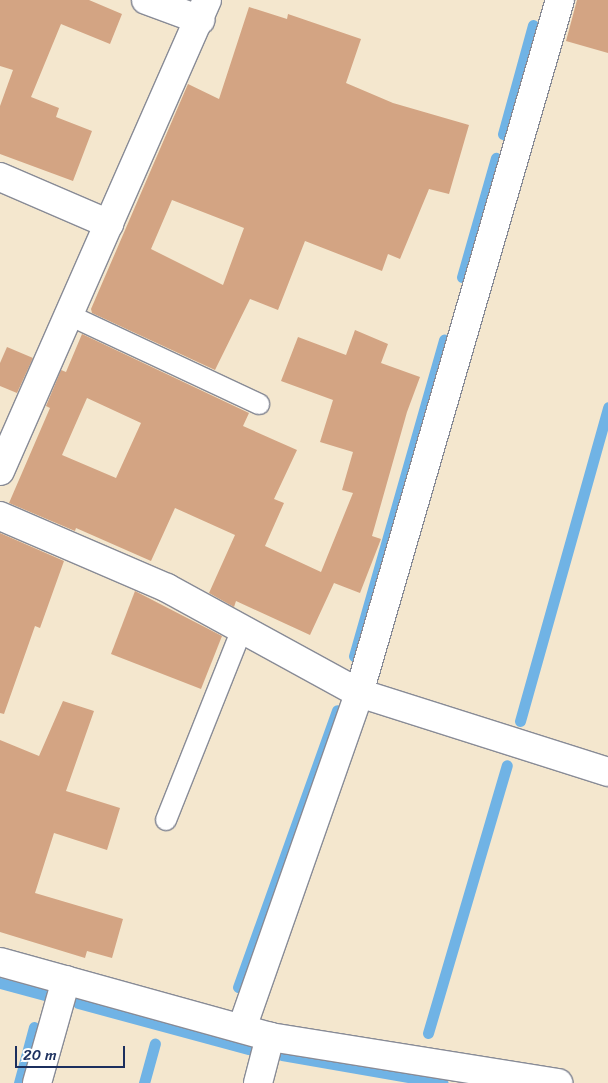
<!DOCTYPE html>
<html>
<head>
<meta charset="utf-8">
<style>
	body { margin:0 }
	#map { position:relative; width:608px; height:1083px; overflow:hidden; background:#f4e7ce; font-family:Sriracha,sans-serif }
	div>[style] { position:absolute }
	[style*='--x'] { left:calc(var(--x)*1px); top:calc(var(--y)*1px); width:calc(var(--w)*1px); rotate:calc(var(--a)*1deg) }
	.stream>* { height:11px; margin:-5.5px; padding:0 5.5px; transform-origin:5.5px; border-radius:5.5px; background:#70b3e5 }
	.building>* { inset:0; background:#d3a483 }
	.roads { filter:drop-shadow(1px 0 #888b96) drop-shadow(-1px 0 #888b96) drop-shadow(0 1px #888b96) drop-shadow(0 -1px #888b96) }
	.service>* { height:20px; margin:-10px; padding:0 10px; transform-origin:10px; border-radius:10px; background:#fff }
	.minor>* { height:28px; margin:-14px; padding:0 14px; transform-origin:14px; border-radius:14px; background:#fff }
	span { translate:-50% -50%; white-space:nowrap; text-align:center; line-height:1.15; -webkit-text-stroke:5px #fff; paint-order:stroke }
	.scale { position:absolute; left:15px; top:1046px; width:110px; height:22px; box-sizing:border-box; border:2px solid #1b2f5e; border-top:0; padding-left:6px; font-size:15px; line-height:18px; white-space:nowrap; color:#1b2f5e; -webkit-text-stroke:4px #fff; paint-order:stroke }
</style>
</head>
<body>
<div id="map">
	<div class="stream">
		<i style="--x:503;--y:134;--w:113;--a:-74.6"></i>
		<i style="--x:462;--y:277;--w:124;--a:-74.1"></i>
		<i style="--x:354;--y:656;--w:329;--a:-74.1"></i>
		<i style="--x:520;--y:721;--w:326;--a:-74.3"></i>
		<i style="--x:0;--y:983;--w:47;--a:14.9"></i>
		<i style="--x:238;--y:987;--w:294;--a:-70.3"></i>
		<i style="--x:78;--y:1003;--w:177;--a:15.1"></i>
		<i style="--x:428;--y:1033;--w:279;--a:-73.6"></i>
		<i style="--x:282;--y:1055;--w:163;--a:9.9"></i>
		<i style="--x:19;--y:1083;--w:58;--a:-75"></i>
		<i style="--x:144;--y:1083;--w:41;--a:-74.6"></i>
	</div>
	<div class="building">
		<i style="clip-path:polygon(0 0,89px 0,122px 14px,110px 44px,61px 24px,31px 97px,59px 108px,56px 117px,92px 131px,73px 181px,0 154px,0 106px,13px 70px,0 66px)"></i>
		<i style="clip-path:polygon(577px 0,608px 0,608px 53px,566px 41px)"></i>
		<i style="clip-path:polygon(evenodd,249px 7px,287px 19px,288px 14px,361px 39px,346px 83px,393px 103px,469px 125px,449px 194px,429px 189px,400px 259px,388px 254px,382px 271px,305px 241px,278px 310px,250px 299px,215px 370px,92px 313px,91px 309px,188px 84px,219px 99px,249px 7px,172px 200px,244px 228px,223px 285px,151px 249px,172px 200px)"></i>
		<i style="clip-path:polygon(evenodd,355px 330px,388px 344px,381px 363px,420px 377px,407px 412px,372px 536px,381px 539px,360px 593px,334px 583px,310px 635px,236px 601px,234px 607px,209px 593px,235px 535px,175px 508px,151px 561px,76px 528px,75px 531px,9px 503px,50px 408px,46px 406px,61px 370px,66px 372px,82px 334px,249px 413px,243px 426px,297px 450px,274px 499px,284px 503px,265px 546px,321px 572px,353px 493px,342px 490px,353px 452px,320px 442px,333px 400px,281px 381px,298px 337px,346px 355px,355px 330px,87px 398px,141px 423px,116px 478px,62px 455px,87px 398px)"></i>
		<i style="clip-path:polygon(7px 347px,33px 358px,17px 393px,0 386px,0 363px)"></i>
		<i style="clip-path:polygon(0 533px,64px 561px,40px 628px,35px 626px,4px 714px,0 713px)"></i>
		<i style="clip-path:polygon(135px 591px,222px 636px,201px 689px,111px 654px)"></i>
		<i style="clip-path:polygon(63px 701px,94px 711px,66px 791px,120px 808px,107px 850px,54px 833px,35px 893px,123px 919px,112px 958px,87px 951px,85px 958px,0 932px,0 740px,39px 756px)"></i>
	</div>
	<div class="roads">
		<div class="service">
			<i style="--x:69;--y:315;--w:210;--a:25.1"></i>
			<i style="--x:166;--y:820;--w:206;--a:-68.3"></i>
		</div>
		<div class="minor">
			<i style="--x:146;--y:0;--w:58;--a:20.3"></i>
			<i style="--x:0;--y:177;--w:119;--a:23.3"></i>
			<i style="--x:0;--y:471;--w:514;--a:-66.27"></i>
			<i style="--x:0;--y:516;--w:182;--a:23.3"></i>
			<i style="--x:167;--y:588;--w:219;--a:28.7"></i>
			<i style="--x:359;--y:693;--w:261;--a:17.6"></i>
			<i style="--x:0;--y:962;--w:280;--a:15.5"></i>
			<i style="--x:270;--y:1037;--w:292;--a:9.1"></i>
			<i style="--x:242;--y:1028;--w:355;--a:-70.7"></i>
			<i style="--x:359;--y:693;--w:722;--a:-73.83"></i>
			<i style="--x:37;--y:1083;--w:107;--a:-74.3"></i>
			<i style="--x:258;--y:1083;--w:48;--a:-75.4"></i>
		</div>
	</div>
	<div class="scale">20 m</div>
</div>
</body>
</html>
